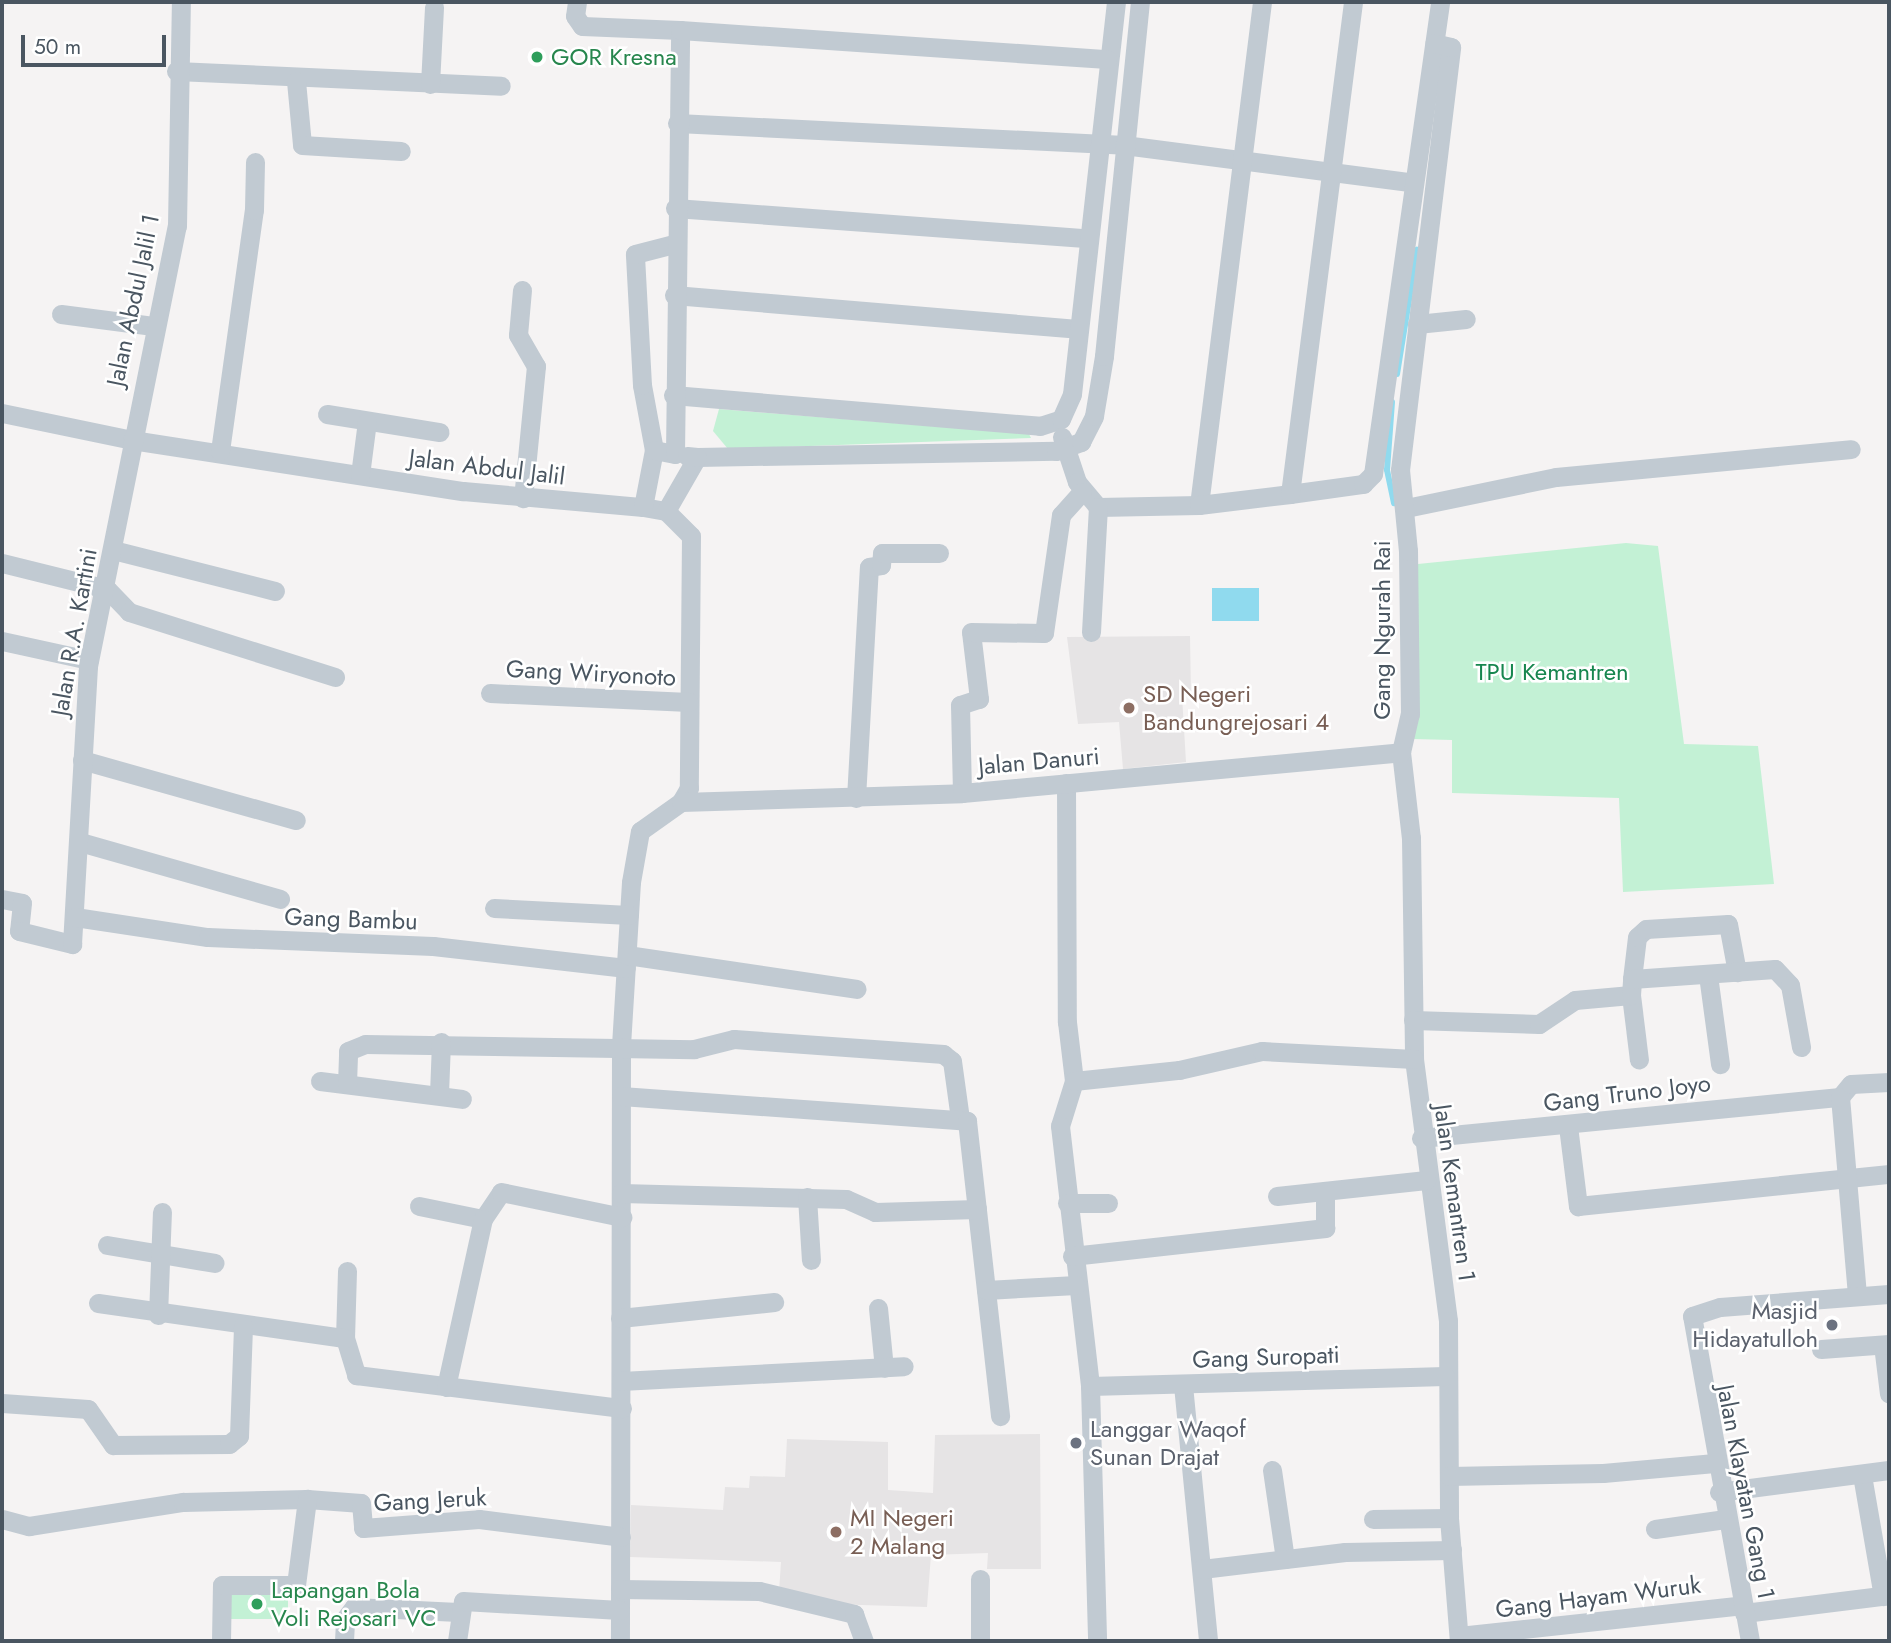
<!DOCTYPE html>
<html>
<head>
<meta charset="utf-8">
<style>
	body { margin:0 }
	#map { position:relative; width:1891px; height:1643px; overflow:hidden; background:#f5f3f3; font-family:Jost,sans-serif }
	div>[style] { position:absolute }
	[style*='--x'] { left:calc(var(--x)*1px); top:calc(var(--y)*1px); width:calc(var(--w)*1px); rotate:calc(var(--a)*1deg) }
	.education>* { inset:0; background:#e6e4e5 }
	.green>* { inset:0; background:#c3f1d5; transform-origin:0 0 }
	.water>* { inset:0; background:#90daee; transform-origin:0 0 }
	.stream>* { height:6px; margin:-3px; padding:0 3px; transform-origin:3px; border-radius:3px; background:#90daee }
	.minor>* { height:19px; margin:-9.5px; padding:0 9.5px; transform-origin:9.5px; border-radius:9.5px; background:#c1cad2 }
	.dots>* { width:19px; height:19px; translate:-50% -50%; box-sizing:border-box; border:4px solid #fff; border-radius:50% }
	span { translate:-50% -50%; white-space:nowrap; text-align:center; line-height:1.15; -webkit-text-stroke:5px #fff; paint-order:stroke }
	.leisure-label { font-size:24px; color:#27864d }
	.left { translate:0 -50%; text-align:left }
	.street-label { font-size:24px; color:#4a5661 }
	.park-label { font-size:24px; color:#17864f }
	.education-label { font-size:24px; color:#785e54 }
	.worship-label { font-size:24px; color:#5b616d }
	.right { translate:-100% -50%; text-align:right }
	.frame { position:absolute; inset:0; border:4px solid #4a5661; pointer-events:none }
	.scale { position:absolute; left:21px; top:35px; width:145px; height:32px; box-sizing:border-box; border:4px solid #4a5661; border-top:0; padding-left:9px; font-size:21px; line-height:24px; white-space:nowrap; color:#4a5661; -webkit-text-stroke:5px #fff; paint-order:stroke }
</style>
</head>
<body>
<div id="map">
	<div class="education">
		<i style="clip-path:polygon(1190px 636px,1191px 695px,1182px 696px,1186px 762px,1123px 769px,1119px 722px,1078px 724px,1067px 637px)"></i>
		<i style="clip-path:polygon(1040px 1434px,1041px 1569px,987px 1569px,988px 1553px,931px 1555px,927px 1607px,829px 1604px,779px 1592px,781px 1562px,630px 1557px,631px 1505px,723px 1510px,725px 1487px,749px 1488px,750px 1476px,785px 1477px,787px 1439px,888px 1442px,888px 1490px,933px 1493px,935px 1435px)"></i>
	</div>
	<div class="green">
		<i style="clip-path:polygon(719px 409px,1029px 434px,1031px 438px,728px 449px,713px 431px)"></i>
		<i style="clip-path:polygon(1626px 543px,1658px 546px,1684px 744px,1758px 746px,1774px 884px,1623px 892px,1619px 798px,1452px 793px,1452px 740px,1413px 739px,1418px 564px)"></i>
		<i style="left:227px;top:1589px;width:61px;height:30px"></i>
	</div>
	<div class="water">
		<i style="left:1212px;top:588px;width:47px;height:33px"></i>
	</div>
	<div class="stream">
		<i style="--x:1397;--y:374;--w:126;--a:-80.8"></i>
		<i style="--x:1392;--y:402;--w:68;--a:94.2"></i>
		<i style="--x:1387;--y:470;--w:34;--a:78"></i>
	</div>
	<div class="minor">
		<i style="--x:577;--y:2;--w:14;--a:98"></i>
		<i style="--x:575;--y:16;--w:12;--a:55"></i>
		<i style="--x:582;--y:26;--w:98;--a:2.3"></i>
		<i style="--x:176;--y:71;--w:325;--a:2.6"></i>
		<i style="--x:296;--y:81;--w:64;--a:84.6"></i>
		<i style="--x:302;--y:145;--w:99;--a:3.5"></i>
		<i style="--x:430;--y:84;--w:77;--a:-87"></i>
		<i style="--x:677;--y:123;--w:448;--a:2.8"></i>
		<i style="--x:1124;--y:145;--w:288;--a:7.4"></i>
		<i style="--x:675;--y:208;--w:411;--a:4.2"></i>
		<i style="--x:522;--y:290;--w:45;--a:95.1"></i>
		<i style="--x:518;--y:335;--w:36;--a:60"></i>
		<i style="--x:536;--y:366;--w:133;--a:95.6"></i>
		<i style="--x:674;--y:295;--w:405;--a:4.8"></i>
		<i style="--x:61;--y:314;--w:93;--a:7.4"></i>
		<i style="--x:1417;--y:324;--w:49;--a:-5.8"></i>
		<i style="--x:673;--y:395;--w:368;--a:4.8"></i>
		<i style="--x:1040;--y:426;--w:22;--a:-18"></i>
		<i style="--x:1061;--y:419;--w:27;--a:-66"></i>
		<i style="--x:1072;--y:394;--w:394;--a:-83.6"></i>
		<i style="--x:2;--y:413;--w:133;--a:11.7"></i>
		<i style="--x:132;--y:440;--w:335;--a:8.8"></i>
		<i style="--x:463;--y:491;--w:181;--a:5.1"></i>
		<i style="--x:643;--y:507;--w:23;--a:10"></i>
		<i style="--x:666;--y:511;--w:35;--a:45"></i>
		<i style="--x:691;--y:536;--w:252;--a:90.5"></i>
		<i style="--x:689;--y:788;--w:16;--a:120"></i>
		<i style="--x:681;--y:802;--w:50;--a:144.7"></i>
		<i style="--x:640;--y:831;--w:52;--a:100"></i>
		<i style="--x:631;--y:882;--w:165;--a:93.5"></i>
		<i style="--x:621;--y:1047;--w:594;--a:90.1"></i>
		<i style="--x:327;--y:414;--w:114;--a:9.1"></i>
		<i style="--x:1062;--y:437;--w:47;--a:71.6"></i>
		<i style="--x:1077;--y:482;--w:33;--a:50"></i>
		<i style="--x:1098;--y:507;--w:101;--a:-1.1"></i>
		<i style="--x:1199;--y:505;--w:507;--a:-82.86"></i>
		<i style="--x:654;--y:450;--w:66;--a:-100.5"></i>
		<i style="--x:642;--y:385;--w:131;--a:-93.1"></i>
		<i style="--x:635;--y:254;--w:40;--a:-14.4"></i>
		<i style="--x:220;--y:451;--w:243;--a:-82"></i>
		<i style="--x:254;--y:210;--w:48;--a:-88.8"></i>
		<i style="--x:697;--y:457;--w:359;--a:-1"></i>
		<i style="--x:1056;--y:451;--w:27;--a:-20"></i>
		<i style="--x:1081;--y:442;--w:29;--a:-63"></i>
		<i style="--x:1094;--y:416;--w:61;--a:-80.5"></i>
		<i style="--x:1104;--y:356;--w:356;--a:-84.2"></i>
		<i style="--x:360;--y:475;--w:54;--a:-82.6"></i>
		<i style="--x:1290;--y:494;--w:74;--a:-7.8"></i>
		<i style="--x:1363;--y:484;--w:14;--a:-45"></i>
		<i style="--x:1373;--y:474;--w:477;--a:-81.9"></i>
		<i style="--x:1199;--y:505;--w:92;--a:-6.9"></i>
		<i style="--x:1290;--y:494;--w:496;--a:-82.7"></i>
		<i style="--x:643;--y:507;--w:58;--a:-79.1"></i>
		<i style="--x:654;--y:450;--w:21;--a:11"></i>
		<i style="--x:675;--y:454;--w:424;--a:-89.3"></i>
		<i style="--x:680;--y:30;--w:428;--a:3.9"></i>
		<i style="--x:1406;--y:508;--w:153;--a:-11.7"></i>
		<i style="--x:1556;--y:477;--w:296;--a:-5.4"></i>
		<i style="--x:666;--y:511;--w:62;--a:-60.1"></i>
		<i style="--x:697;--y:457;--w:10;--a:-174"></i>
		<i style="--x:113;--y:550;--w:167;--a:14.2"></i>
		<i style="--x:2;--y:563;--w:108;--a:13.9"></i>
		<i style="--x:107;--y:589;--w:32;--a:46"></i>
		<i style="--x:129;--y:612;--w:216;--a:17.5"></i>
		<i style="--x:1091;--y:632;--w:125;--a:-86.8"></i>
		<i style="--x:2;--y:641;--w:89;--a:12.3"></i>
		<i style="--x:490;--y:693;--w:199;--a:2.6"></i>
		<i style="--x:1401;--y:752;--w:87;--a:83.4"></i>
		<i style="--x:1411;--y:838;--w:221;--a:89.2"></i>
		<i style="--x:1414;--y:1059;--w:264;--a:82.6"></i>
		<i style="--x:1448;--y:1321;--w:197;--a:89.7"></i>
		<i style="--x:1449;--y:1518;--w:123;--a:85.4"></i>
		<i style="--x:1401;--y:752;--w:39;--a:-77"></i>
		<i style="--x:1410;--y:714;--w:163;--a:-90.7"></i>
		<i style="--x:1408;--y:551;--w:81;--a:-95.6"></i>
		<i style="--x:1400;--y:470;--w:426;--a:-83.1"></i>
		<i style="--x:1451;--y:47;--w:17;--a:-167"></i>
		<i style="--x:82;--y:760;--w:222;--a:15.7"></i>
		<i style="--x:1066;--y:783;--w:239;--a:89.8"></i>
		<i style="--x:1067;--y:1022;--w:59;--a:83.2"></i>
		<i style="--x:1074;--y:1081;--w:47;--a:107.3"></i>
		<i style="--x:1060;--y:1126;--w:262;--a:83.4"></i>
		<i style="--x:1090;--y:1386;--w:255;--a:88.4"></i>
		<i style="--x:962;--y:793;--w:88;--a:-91.3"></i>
		<i style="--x:960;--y:705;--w:20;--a:-18"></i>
		<i style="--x:979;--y:699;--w:67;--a:-96.8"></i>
		<i style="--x:971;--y:632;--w:73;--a:0.8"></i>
		<i style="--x:1044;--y:633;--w:119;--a:-81.8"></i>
		<i style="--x:1061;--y:515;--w:31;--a:-48"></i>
		<i style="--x:856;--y:798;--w:231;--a:-86.8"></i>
		<i style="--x:869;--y:567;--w:12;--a:-9"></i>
		<i style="--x:881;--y:565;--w:12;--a:-85"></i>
		<i style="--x:882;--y:553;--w:57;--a:0"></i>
		<i style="--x:681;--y:802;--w:281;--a:-1.8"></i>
		<i style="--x:962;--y:793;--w:441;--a:-5.3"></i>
		<i style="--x:80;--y:842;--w:208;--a:15.9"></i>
		<i style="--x:2;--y:899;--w:20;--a:11"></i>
		<i style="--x:22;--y:903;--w:28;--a:96"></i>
		<i style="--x:19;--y:931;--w:55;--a:13.8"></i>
		<i style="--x:72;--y:944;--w:278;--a:-86.7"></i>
		<i style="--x:88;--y:666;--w:449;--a:-78.6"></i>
		<i style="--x:177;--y:226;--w:224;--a:-89"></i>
		<i style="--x:494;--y:908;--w:135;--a:3"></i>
		<i style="--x:75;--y:917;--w:134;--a:8.6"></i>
		<i style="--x:208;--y:937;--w:225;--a:2.3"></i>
		<i style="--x:433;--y:946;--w:194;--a:6.5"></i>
		<i style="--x:627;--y:955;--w:232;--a:8.4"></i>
		<i style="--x:1708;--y:975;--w:90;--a:82.3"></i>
		<i style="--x:1632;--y:979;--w:42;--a:-83.2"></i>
		<i style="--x:1637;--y:937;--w:12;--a:-42"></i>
		<i style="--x:1646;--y:929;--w:82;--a:-3.5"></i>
		<i style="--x:1728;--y:924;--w:49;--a:79.4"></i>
		<i style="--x:1631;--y:995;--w:65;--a:83"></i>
		<i style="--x:1413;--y:1020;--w:126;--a:1.8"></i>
		<i style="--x:1539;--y:1024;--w:43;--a:-33.7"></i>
		<i style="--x:1575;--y:1000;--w:56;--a:-5.1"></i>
		<i style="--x:1631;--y:995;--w:16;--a:-86"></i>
		<i style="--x:1632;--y:979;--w:143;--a:-4"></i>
		<i style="--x:1775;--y:969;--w:22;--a:47"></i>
		<i style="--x:1790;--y:985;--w:63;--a:79.9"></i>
		<i style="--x:320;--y:1081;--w:143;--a:7.2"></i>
		<i style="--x:1074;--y:1081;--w:106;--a:-6"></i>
		<i style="--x:1179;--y:1070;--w:85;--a:-12.9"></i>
		<i style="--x:1262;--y:1051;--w:152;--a:3"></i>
		<i style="--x:347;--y:1084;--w:33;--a:-88"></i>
		<i style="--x:348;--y:1051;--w:18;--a:-22"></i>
		<i style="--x:365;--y:1044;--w:329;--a:0.9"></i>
		<i style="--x:694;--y:1049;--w:41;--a:-14"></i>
		<i style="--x:734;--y:1039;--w:210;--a:4.1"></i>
		<i style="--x:943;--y:1054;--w:11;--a:38"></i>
		<i style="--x:952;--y:1061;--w:59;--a:82.1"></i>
		<i style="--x:439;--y:1094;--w:52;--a:-87.8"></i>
		<i style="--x:621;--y:1096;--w:347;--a:4.1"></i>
		<i style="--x:967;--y:1121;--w:297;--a:83.6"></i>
		<i style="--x:1568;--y:1126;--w:81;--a:82.9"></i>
		<i style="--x:1578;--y:1206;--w:313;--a:-5.9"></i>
		<i style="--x:1421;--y:1138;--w:421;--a:-5.6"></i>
		<i style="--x:621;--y:1193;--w:225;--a:1.5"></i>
		<i style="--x:846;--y:1199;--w:32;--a:24"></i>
		<i style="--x:875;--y:1212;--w:102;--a:-1.7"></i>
		<i style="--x:1277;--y:1196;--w:150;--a:-6.1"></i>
		<i style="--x:807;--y:1197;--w:63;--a:86.4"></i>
		<i style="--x:1067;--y:1203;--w:41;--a:0"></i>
		<i style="--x:419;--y:1206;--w:65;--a:11.5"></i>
		<i style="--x:483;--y:1219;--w:32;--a:-56"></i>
		<i style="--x:501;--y:1192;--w:124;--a:11.7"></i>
		<i style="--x:107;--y:1245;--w:109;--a:9.5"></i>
		<i style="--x:1072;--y:1256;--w:255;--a:-6.3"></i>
		<i style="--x:1325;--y:1228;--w:37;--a:-90"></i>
		<i style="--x:347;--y:1271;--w:67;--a:91.7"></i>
		<i style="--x:345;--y:1338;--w:39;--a:73"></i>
		<i style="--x:356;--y:1375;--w:268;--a:7.1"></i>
		<i style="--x:986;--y:1290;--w:90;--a:-3.2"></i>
		<i style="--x:1857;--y:1295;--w:199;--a:-94.9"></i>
		<i style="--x:1840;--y:1097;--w:17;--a:-50"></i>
		<i style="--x:1851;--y:1084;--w:38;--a:-3"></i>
		<i style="--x:98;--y:1303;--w:249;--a:8.1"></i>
		<i style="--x:878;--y:1308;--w:60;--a:84.3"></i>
		<i style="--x:158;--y:1315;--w:103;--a:-87.8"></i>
		<i style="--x:620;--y:1318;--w:155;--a:-5.9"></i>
		<i style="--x:1883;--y:1345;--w:49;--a:83"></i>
		<i style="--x:1821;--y:1349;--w:68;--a:-4.2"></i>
		<i style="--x:621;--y:1381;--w:283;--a:-3"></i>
		<i style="--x:1183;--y:1385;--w:257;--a:84.4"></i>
		<i style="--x:1090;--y:1386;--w:355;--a:-1.6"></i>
		<i style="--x:446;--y:1387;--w:172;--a:-77.6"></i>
		<i style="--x:2;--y:1403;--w:86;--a:4"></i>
		<i style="--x:88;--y:1409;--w:44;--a:55.2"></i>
		<i style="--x:113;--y:1445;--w:116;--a:-0.5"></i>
		<i style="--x:229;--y:1444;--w:13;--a:-39"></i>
		<i style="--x:239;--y:1436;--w:110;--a:-87.9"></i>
		<i style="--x:1272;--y:1470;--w:90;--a:81.7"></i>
		<i style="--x:1862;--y:1475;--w:123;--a:80.2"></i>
		<i style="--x:1449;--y:1476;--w:154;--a:-1.1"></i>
		<i style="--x:1603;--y:1473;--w:112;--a:-5.1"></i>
		<i style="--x:1719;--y:1492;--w:171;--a:-7.4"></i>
		<i style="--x:2;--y:1519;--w:28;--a:15"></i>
		<i style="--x:29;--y:1526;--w:156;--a:-8.9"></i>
		<i style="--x:183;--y:1502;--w:124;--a:-1.4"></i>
		<i style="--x:307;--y:1499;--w:54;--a:4.2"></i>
		<i style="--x:361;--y:1503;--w:25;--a:85"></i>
		<i style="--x:363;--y:1528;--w:116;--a:-4.4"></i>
		<i style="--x:479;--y:1519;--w:143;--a:7.2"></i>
		<i style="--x:1373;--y:1519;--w:76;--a:-0.8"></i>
		<i style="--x:1655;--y:1529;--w:71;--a:-8.1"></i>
		<i style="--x:1202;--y:1569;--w:144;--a:-6.8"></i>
		<i style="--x:1345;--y:1552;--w:107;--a:-1.1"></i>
		<i style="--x:980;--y:1579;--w:62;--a:90"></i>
		<i style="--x:620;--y:1589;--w:139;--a:0.8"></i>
		<i style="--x:759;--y:1591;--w:98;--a:13.6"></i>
		<i style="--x:854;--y:1614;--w:29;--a:70"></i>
		<i style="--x:1744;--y:1613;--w:146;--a:-7.1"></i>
		<i style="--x:1459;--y:1636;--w:286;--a:-6.2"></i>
		<i style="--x:221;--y:1641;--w:56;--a:-89"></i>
		<i style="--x:222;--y:1585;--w:74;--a:0"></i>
		<i style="--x:296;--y:1585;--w:87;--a:-82.7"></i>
		<i style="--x:344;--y:1641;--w:22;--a:-87"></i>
		<i style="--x:345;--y:1619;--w:15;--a:-53"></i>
		<i style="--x:354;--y:1607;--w:104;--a:2.8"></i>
		<i style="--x:457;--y:1641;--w:40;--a:-81.5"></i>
		<i style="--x:463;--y:1601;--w:157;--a:3.3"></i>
		<i style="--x:1750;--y:1641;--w:330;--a:-100.1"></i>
		<i style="--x:1692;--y:1316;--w:29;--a:-18"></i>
		<i style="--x:1720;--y:1307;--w:169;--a:-4.4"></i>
	</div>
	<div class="dots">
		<i style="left:537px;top:57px;background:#2e9e5b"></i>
		<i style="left:1129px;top:708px;background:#8d6e63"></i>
		<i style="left:1832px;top:1325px;background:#6b7280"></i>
		<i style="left:1076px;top:1443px;background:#6b7280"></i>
		<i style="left:836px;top:1532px;background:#8d6e63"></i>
		<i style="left:257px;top:1604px;background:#2e9e5b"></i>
	</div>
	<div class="leisure-label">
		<span class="left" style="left:551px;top:57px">GOR Kresna</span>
		<span class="left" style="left:271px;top:1604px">Lapangan Bola<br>Voli Rejosari VC</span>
	</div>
	<div class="street-label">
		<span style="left:133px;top:300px;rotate:-78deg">Jalan Abdul Jalil 1</span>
		<span style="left:487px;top:467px;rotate:7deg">Jalan Abdul Jalil</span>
		<span style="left:1382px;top:630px;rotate:-90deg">Gang Ngurah Rai</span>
		<span style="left:74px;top:632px;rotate:-80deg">Jalan R.A. Kartini</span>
		<span style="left:591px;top:673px;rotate:3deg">Gang Wiryonoto</span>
		<span style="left:1039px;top:761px;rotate:-5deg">Jalan Danuri</span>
		<span style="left:351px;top:919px;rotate:2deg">Gang Bambu</span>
		<span style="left:1627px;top:1093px;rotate:-7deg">Gang Truno Joyo</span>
		<span style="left:1455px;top:1193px;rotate:82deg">Jalan Kemantren 1</span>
		<span style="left:1266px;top:1357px;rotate:-2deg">Gang Suropati</span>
		<span style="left:1746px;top:1492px;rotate:79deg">Jalan Klayatan Gang 1</span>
		<span style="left:430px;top:1500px;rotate:-3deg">Gang Jeruk</span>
		<span style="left:1598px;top:1597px;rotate:-7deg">Gang Hayam Wuruk</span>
	</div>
	<div class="park-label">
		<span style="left:1552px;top:672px">TPU Kemantren</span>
	</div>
	<div class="education-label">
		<span class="left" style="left:1143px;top:708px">SD Negeri<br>Bandungrejosari 4</span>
		<span class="left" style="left:850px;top:1532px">MI Negeri<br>2 Malang</span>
	</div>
	<div class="worship-label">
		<span class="right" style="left:1818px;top:1325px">Masjid<br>Hidayatulloh</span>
		<span class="left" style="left:1090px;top:1443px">Langgar Waqof<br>Sunan Drajat</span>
	</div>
	<div class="frame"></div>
	<div class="scale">50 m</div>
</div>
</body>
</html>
